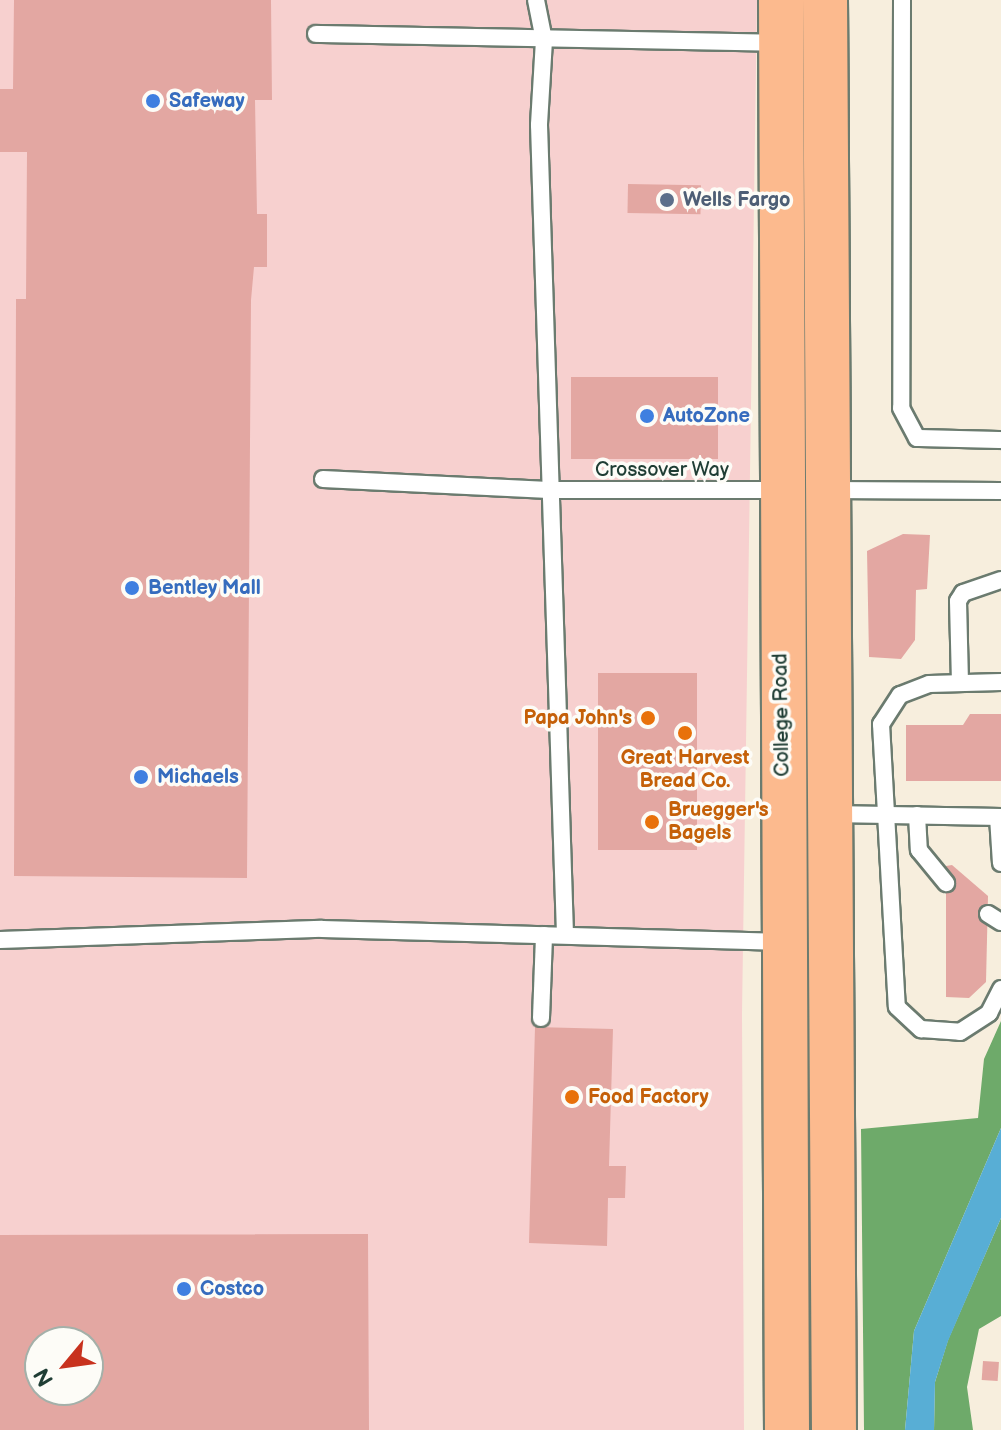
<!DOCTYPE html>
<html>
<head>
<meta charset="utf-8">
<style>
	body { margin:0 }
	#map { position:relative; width:1001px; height:1430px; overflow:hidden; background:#f7eedd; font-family:"Balsamiq Sans",sans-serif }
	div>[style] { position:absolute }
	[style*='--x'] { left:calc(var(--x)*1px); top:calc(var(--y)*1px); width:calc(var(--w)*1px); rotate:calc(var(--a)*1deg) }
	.built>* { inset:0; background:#f7d0cf }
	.forest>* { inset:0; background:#6eaa6a }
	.water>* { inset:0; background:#58aed5 }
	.building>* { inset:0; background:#e3a7a2; transform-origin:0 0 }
	.roads { filter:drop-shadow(2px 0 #6b7b6f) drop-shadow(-2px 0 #6b7b6f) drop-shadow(0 2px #6b7b6f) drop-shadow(0 -2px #6b7b6f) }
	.service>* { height:16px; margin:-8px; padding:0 8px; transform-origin:8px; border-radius:8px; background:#fff }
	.primary>* { height:44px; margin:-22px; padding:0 22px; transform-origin:22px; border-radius:22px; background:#fcba8e }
	.dots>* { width:22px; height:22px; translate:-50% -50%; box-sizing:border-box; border:4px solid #fdfcf7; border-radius:50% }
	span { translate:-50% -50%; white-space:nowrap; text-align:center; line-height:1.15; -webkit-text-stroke:7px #fdfcf7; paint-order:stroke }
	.shop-label { font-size:20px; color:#366cbe; font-weight:700 }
	.left { translate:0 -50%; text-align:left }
	.service-label { font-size:20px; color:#4e5e75; font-weight:700 }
	.street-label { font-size:20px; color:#1f3d34 }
	.food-label { font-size:20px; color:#c56008; font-weight:700 }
	.right { translate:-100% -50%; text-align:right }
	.north { position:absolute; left:24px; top:1326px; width:80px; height:80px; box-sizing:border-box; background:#fdfcf7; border:2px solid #a4b0a9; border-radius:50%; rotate:241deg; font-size:22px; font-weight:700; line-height:32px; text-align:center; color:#1f3d34 }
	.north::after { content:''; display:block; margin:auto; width:28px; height:36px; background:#c8321e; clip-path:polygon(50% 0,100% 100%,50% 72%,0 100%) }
</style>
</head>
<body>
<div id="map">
	<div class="built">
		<i style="clip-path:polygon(evenodd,0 0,757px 0,742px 1014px,744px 1430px,0 1430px,0 0,40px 1342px,88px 1342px,88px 1390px,40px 1390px,40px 1342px)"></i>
	</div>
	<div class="forest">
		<i style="clip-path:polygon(1001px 1021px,1001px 1128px,914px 1331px,905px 1430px,864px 1430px,861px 1129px,978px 1118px,984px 1059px)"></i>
		<i style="clip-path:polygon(1001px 1218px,1001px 1316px,979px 1329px,967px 1387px,973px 1430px,934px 1430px,935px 1382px,948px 1340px)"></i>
	</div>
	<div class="water">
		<i style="clip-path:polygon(1001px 1128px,1001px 1218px,948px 1341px,935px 1382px,934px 1430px,905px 1430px,914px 1331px)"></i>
	</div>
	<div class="building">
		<i style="clip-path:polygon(14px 0,271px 0,272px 100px,255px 100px,257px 214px,267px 214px,267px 267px,254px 267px,251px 300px,247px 878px,14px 876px,16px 299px,26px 299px,27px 152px,0 152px,0 89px,13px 89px)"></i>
		<i style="left:628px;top:184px;width:73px;height:29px;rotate:1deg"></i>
		<i style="left:718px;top:377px;width:82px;height:147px;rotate:90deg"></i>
		<i style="clip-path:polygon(903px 534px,930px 535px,927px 589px,916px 590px,915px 640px,901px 659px,869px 657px,867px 551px)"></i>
		<i style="left:598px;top:673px;width:99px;height:177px"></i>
		<i style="clip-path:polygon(970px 714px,1001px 714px,1001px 781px,906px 781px,906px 725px,963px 725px)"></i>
		<i style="clip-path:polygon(952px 865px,988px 896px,986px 982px,969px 998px,946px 997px,946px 866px)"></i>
		<i style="clip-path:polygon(535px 1027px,613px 1029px,609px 1166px,626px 1166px,625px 1198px,608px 1198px,607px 1246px,529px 1243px)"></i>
		<i style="clip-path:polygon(evenodd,368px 1234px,369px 1430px,0 1430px,0 1235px,368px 1234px,40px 1342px,88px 1342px,88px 1390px,40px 1390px,40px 1342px)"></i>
		<i style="left:983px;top:1361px;width:16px;height:19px;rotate:4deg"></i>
	</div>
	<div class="roads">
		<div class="service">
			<i style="--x:536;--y:0;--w:41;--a:78.7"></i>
			<i style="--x:544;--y:40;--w:85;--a:93.4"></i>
			<i style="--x:539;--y:125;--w:810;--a:88.16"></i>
			<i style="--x:902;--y:0;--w:408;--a:90.1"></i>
			<i style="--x:901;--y:408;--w:34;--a:62"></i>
			<i style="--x:917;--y:438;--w:84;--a:1.4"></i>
			<i style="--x:316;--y:34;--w:463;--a:1.1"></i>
			<i style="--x:323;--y:479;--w:226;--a:2.8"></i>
			<i style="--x:549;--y:490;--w:232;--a:0"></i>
			<i style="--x:828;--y:490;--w:173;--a:0.3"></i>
			<i style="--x:1001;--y:682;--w:72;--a:178.4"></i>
			<i style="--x:929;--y:684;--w:31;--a:159"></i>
			<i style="--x:900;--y:695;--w:35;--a:123"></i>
			<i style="--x:881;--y:724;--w:283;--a:86.8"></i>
			<i style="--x:897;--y:1007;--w:33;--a:43"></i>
			<i style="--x:921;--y:1029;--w:39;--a:4"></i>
			<i style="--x:960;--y:1032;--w:35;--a:-33"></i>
			<i style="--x:989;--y:1013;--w:27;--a:-63"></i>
			<i style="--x:960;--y:683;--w:82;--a:-91.4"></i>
			<i style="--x:958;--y:601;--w:9;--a:-58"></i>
			<i style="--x:963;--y:593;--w:40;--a:-18.9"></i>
			<i style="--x:832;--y:814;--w:169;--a:1"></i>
			<i style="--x:917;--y:815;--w:35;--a:87"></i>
			<i style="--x:919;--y:850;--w:43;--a:50.7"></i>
			<i style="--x:998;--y:817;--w:46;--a:86.3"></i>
			<i style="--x:988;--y:914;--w:15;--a:32"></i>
			<i style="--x:0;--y:940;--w:322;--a:-2"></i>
			<i style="--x:322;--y:929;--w:462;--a:1.6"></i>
			<i style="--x:541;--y:1018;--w:83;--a:-87.9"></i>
		</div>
		<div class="primary">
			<i style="--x:781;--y:0;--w:1430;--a:89.76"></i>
			<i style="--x:825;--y:0;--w:1430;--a:89.64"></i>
		</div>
	</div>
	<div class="dots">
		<i style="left:153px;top:101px;background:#3f7fe0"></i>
		<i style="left:667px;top:200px;background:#5c6f8a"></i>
		<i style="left:647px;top:416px;background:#3f7fe0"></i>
		<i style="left:132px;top:588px;background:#3f7fe0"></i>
		<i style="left:648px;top:718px;background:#e8710a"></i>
		<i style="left:685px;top:733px;background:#e8710a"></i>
		<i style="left:141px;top:777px;background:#3f7fe0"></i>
		<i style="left:652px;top:822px;background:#e8710a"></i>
		<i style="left:572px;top:1097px;background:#e8710a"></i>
		<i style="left:184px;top:1289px;background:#3f7fe0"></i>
	</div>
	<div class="shop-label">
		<span class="left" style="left:169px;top:101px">Safeway</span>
		<span class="left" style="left:663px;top:416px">AutoZone</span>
		<span class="left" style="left:148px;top:588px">Bentley Mall</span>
		<span class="left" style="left:157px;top:777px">Michaels</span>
		<span class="left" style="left:200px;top:1289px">Costco</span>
	</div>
	<div class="service-label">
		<span class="left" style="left:683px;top:200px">Wells Fargo</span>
	</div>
	<div class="street-label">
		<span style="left:662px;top:470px">Crossover Way</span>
		<span style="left:782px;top:715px;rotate:-91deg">College Road</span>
	</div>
	<div class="food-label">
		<span class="right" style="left:632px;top:718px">Papa John's</span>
		<span style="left:685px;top:770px">Great Harvest<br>Bread Co.</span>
		<span class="left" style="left:668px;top:822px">Bruegger's<br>Bagels</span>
		<span class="left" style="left:588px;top:1097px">Food Factory</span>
	</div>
	<div class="north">N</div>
</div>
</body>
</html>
